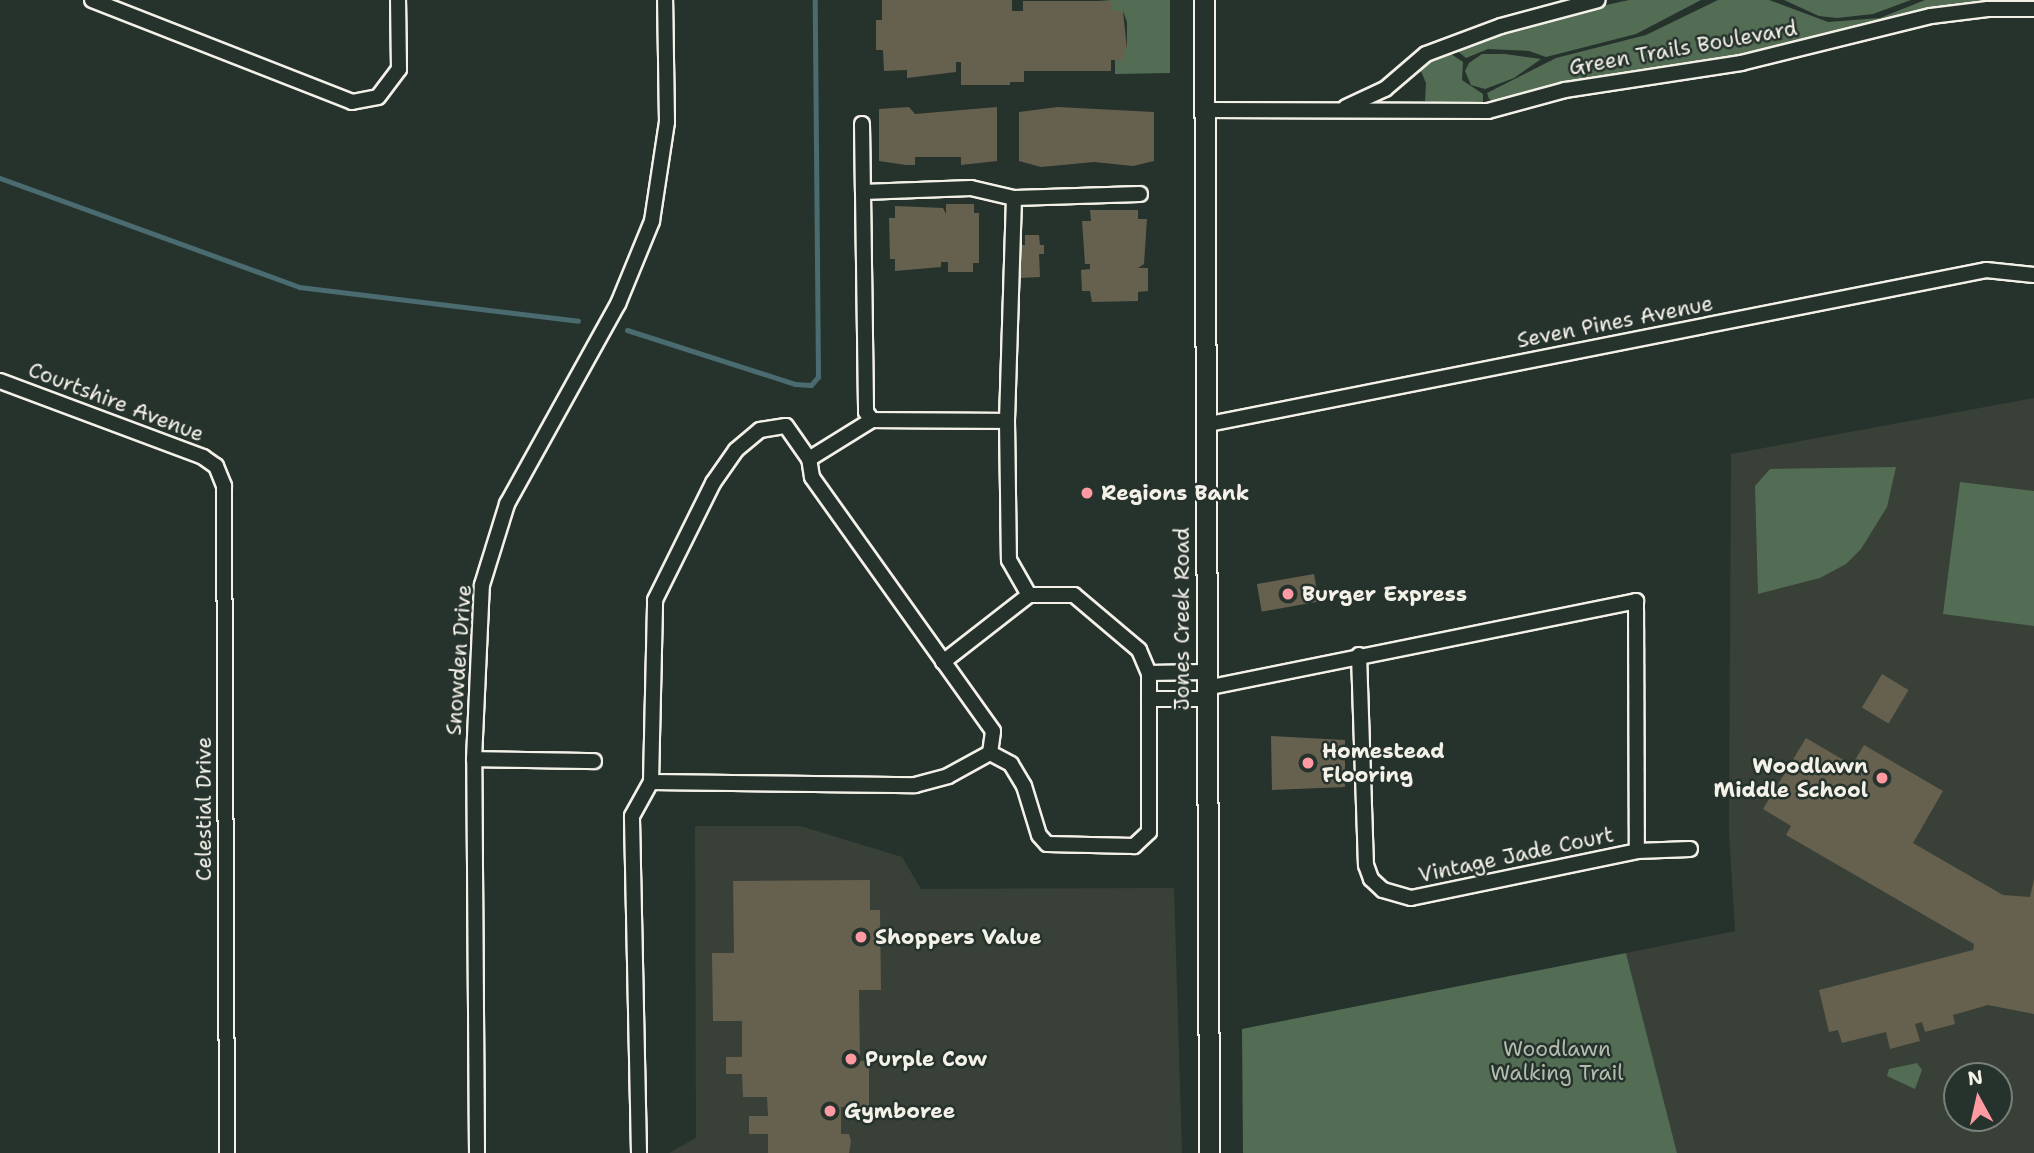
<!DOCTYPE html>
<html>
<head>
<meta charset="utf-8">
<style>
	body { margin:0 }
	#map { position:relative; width:2034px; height:1153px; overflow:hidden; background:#26332d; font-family:"Shantell Sans",sans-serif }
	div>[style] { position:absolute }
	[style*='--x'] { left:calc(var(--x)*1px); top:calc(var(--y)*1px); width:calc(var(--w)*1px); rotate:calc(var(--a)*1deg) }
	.built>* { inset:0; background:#394037 }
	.green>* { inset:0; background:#536d54 }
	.stream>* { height:5px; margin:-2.5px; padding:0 2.5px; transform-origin:2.5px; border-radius:2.5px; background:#4a6b70 }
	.building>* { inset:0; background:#66604f; transform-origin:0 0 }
	.roads { filter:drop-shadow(2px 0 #f4f1e8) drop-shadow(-2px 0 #f4f1e8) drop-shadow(0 2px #f4f1e8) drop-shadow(0 -2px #f4f1e8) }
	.minor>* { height:14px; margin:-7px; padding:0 7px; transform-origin:7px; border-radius:7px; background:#26332d }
	.secondary>* { height:19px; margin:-9.5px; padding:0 9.5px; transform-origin:9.5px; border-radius:9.5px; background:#26332d }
	.dots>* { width:19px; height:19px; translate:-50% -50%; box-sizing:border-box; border:4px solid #26332d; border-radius:50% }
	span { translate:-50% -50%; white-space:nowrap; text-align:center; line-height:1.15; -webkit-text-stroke:5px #26332d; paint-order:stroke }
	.street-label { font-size:21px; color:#f4f1e8 }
	.poi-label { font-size:21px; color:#f4f1e8; font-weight:700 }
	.left { translate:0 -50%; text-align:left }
	.right { translate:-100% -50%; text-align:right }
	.park-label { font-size:21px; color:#b4bcad }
	.north { position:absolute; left:1943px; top:1062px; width:70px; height:70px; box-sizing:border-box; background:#26332d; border:2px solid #787f78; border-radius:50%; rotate:352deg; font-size:19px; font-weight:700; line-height:28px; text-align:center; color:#f4f1e8 }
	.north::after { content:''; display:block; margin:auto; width:24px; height:32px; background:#ff9aa2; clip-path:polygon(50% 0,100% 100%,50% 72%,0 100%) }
</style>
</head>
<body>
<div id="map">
	<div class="built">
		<i style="clip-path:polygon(evenodd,2034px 398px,2034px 1153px,1677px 1153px,1626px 953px,1735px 931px,1729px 833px,1731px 454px,2034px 398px,1957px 1076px,1999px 1076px,1999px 1118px,1957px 1118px,1957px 1076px)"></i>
		<i style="clip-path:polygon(695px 826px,800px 826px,902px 857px,921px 889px,1174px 888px,1182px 1153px,669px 1153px,696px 1138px)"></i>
	</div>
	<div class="green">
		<i style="clip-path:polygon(1099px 0,1170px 0,1170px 73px,1115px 74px,1115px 60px,1123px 60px,1123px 49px,1127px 49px,1127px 22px,1123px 11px,1111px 11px,1111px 1px)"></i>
		<i style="clip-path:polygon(1629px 0,1701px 0,1636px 34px,1546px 57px,1529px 51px,1488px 49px,1466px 58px,1455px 49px,1570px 13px)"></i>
		<i style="clip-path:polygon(1718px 0,1769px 0,1828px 22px,1880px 18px,1925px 0,2034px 0,2034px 3px,1934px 8px,1746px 55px,1576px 81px,1497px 102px,1489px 99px,1487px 93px,1556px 58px,1646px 35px)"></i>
		<i style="clip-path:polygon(1784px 0,1911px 0,1873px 14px,1837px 18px,1819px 16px)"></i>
		<i style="clip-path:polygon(1448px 52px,1463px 62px,1462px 80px,1483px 94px,1483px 104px,1463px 106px,1425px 101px,1426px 83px,1420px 69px,1427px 61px)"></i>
		<i style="clip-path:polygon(1482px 54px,1505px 54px,1541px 59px,1514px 78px,1485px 89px,1471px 85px,1465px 71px,1469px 63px)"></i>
		<i style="clip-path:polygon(1896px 467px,1887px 507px,1861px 549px,1846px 564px,1820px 578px,1758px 594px,1755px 486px,1770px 469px)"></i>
		<i style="clip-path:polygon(1960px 482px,2034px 491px,2034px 626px,1943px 614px)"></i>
		<i style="clip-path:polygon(1626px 953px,1677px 1153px,1243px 1153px,1242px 1029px)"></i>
		<i style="clip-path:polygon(1917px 1063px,1922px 1070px,1915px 1089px,1887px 1076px,1889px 1069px)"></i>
	</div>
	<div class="stream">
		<i style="--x:0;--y:178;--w:318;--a:20"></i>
		<i style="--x:299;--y:287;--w:281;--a:6.9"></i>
		<i style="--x:627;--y:330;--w:176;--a:17.8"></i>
		<i style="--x:795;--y:384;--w:16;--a:4"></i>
		<i style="--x:811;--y:385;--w:11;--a:-49"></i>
		<i style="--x:818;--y:377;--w:377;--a:-90.5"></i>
	</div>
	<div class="building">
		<i style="clip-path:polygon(882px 0,1012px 0,1012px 11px,1023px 11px,1023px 1px,1111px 1px,1111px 11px,1123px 11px,1127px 49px,1123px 49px,1123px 60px,1111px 60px,1111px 71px,1024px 71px,1024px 82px,1010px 82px,1010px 85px,961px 85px,961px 62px,956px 62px,956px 72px,907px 78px,907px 70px,884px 71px,883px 50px,876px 50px,876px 20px,882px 20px)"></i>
		<i style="clip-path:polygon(909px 107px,915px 114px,997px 107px,997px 161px,961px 165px,961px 157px,915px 157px,915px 165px,906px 165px,879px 161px,879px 109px)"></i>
		<i style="clip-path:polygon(1058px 107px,1154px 112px,1154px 161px,1133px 166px,1094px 162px,1041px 167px,1019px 161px,1019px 112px)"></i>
		<i style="clip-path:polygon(946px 204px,974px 204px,974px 213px,979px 213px,979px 263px,973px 263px,973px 272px,948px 272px,948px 262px,941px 262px,941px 267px,895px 271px,895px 259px,890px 259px,889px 218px,895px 218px,895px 206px,943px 208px,946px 214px)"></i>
		<i style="clip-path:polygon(1090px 210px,1138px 210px,1138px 219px,1147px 219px,1144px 264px,1138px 268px,1148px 268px,1148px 291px,1138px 292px,1138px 301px,1092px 302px,1090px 291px,1082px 291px,1081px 270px,1090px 269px,1090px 264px,1085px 264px,1082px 221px,1091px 221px)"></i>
		<i style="clip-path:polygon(1025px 235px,1039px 235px,1040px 245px,1044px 245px,1044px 254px,1039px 254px,1040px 277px,1020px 278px,1020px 245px,1025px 245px)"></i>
		<i style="left:1314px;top:574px;width:28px;height:58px;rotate:80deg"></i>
		<i style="left:1882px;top:674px;width:31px;height:39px;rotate:31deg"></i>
		<i style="clip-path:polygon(1271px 736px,1345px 740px,1345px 787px,1272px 790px)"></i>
		<i style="clip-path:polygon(1806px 738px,1852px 765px,1864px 745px,1943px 791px,1913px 843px,2003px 895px,2030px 897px,2034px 879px,2034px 1014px,1988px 1005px,1953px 1015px,1955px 1024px,1925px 1032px,1922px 1022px,1915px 1024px,1920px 1041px,1890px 1049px,1886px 1032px,1842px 1043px,1838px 1030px,1829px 1032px,1819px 990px,1973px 950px,1974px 944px,1786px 835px,1791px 826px,1763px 809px)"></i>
		<i style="clip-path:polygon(870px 880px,870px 910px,880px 910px,881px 990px,859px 990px,860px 1061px,869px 1061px,869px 1107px,841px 1107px,841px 1134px,849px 1134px,851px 1141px,849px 1153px,768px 1153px,768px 1134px,749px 1134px,749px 1116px,768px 1116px,767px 1097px,743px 1097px,742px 1074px,726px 1074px,726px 1057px,742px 1057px,742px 1021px,713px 1021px,712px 953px,734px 953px,733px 881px)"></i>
	</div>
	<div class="roads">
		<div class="minor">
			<i style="--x:92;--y:0;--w:279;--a:21.4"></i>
			<i style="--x:352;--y:102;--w:26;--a:-11"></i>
			<i style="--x:378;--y:97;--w:35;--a:-53"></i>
			<i style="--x:399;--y:69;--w:69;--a:-90.8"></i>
			<i style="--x:1346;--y:107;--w:43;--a:-24.8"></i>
			<i style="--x:1385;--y:89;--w:54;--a:-40.5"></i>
			<i style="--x:1426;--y:54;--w:80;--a:-20.5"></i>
			<i style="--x:1501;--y:26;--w:100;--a:-15"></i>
			<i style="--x:1205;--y:110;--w:283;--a:0.2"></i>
			<i style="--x:1488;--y:111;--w:80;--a:-15.3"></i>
			<i style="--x:1565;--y:90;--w:178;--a:-8.7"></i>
			<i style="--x:1741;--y:63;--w:196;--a:-13.9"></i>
			<i style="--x:1931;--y:16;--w:57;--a:-7"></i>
			<i style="--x:1988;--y:9;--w:46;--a:0"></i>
			<i style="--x:862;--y:124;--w:68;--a:89.2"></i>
			<i style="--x:863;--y:192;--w:108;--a:-2.1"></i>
			<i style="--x:971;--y:188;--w:44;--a:13.1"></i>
			<i style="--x:1014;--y:198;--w:223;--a:91.8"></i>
			<i style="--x:1007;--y:421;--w:139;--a:89.2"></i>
			<i style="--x:1009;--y:560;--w:40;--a:60.3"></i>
			<i style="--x:1029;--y:595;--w:45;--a:0"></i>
			<i style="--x:1074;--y:595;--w:85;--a:40.2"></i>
			<i style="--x:1139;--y:650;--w:25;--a:67"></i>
			<i style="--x:1149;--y:673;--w:159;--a:90"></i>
			<i style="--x:1149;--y:832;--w:21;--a:137"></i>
			<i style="--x:1134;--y:846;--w:87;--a:-178.7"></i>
			<i style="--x:1047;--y:844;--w:12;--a:-132"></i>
			<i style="--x:1039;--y:835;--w:51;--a:-107"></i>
			<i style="--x:1024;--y:786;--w:26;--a:-121"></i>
			<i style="--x:1011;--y:764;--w:24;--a:-152"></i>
			<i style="--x:863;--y:192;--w:220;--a:89.2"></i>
			<i style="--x:866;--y:412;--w:10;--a:53"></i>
			<i style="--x:872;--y:420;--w:135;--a:0.4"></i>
			<i style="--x:1014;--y:198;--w:126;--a:-1.8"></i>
			<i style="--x:0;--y:381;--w:217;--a:20.5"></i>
			<i style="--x:203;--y:457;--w:16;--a:35"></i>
			<i style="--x:216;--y:466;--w:22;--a:68"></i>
			<i style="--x:224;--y:486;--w:667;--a:89.74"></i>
			<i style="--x:1204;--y:425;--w:797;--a:-11.21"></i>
			<i style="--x:1986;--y:270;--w:48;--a:5.9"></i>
			<i style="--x:1359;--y:655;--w:210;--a:88.1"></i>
			<i style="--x:1366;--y:865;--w:15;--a:70"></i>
			<i style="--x:1371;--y:879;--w:16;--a:43"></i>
			<i style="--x:1383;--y:890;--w:29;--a:16"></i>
			<i style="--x:1411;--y:898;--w:231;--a:-11.7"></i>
			<i style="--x:1637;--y:851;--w:53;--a:-2.2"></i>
			<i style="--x:943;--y:662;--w:109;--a:-37.9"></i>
			<i style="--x:1149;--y:673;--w:56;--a:-1"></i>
			<i style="--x:1206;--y:688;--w:439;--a:-11.4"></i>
			<i style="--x:1636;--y:601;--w:250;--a:89.8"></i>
			<i style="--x:1149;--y:699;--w:57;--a:0"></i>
			<i style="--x:474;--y:759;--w:120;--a:1"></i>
			<i style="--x:651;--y:782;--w:264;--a:0.7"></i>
			<i style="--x:915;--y:785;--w:34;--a:-15"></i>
			<i style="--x:948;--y:776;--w:48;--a:-28.7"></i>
			<i style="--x:990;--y:753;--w:22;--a:-82"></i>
			<i style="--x:993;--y:731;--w:312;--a:-125.5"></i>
			<i style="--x:812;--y:477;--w:18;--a:-99"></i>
			<i style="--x:477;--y:1153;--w:394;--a:-90.4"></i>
			<i style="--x:474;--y:759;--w:174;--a:-87.4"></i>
			<i style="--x:482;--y:585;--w:85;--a:-72.8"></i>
			<i style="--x:507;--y:504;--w:229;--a:-61"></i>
			<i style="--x:618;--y:304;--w:90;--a:-67.7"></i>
			<i style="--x:652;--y:221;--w:100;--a:-81.4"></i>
			<i style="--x:667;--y:122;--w:122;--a:-90.9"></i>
			<i style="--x:639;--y:1153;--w:337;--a:-91.2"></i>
			<i style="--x:632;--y:816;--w:39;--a:-61"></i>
			<i style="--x:651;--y:782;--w:182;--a:-88.7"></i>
			<i style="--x:655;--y:600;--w:131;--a:-63.6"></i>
			<i style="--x:713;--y:483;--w:40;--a:-55.1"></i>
			<i style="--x:736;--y:450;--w:31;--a:-40"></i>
			<i style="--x:760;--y:430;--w:26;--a:-9"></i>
			<i style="--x:786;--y:426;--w:40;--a:55.1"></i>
			<i style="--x:809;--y:459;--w:74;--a:-31.8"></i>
		</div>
		<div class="secondary">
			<i style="--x:1204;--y:0;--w:1153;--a:89.75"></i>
		</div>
	</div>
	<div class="dots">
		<i style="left:1087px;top:493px;background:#ff9aa2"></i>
		<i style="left:1288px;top:594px;background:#ff9aa2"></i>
		<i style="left:1308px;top:763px;background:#ff9aa2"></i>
		<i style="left:1882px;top:778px;background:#ff9aa2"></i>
		<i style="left:861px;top:937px;background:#ff9aa2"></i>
		<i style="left:851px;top:1059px;background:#ff9aa2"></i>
		<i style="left:830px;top:1111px;background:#ff9aa2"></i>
	</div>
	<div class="street-label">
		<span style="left:1683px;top:48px;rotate:-10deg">Green Trails Boulevard</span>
		<span style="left:1615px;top:322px;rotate:-11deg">Seven Pines Avenue</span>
		<span style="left:116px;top:402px;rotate:21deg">Courtshire Avenue</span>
		<span style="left:1182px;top:619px;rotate:-90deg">Jones Creek Road</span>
		<span style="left:459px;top:660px;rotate:-86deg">Snowden Drive</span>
		<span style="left:204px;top:809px;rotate:-90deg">Celestial Drive</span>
		<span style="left:1516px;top:855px;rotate:-12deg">Vintage Jade Court</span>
	</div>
	<div class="poi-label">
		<span class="left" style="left:1101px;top:493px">Regions Bank</span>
		<span class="left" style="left:1302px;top:594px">Burger Express</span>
		<span class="left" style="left:1322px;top:763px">Homestead<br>Flooring</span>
		<span class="right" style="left:1868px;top:778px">Woodlawn<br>Middle School</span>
		<span class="left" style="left:875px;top:937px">Shoppers Value</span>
		<span class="left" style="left:865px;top:1059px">Purple Cow</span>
		<span class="left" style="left:844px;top:1111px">Gymboree</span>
	</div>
	<div class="park-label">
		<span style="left:1557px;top:1061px">Woodlawn<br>Walking Trail</span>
	</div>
	<div class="north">N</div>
</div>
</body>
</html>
